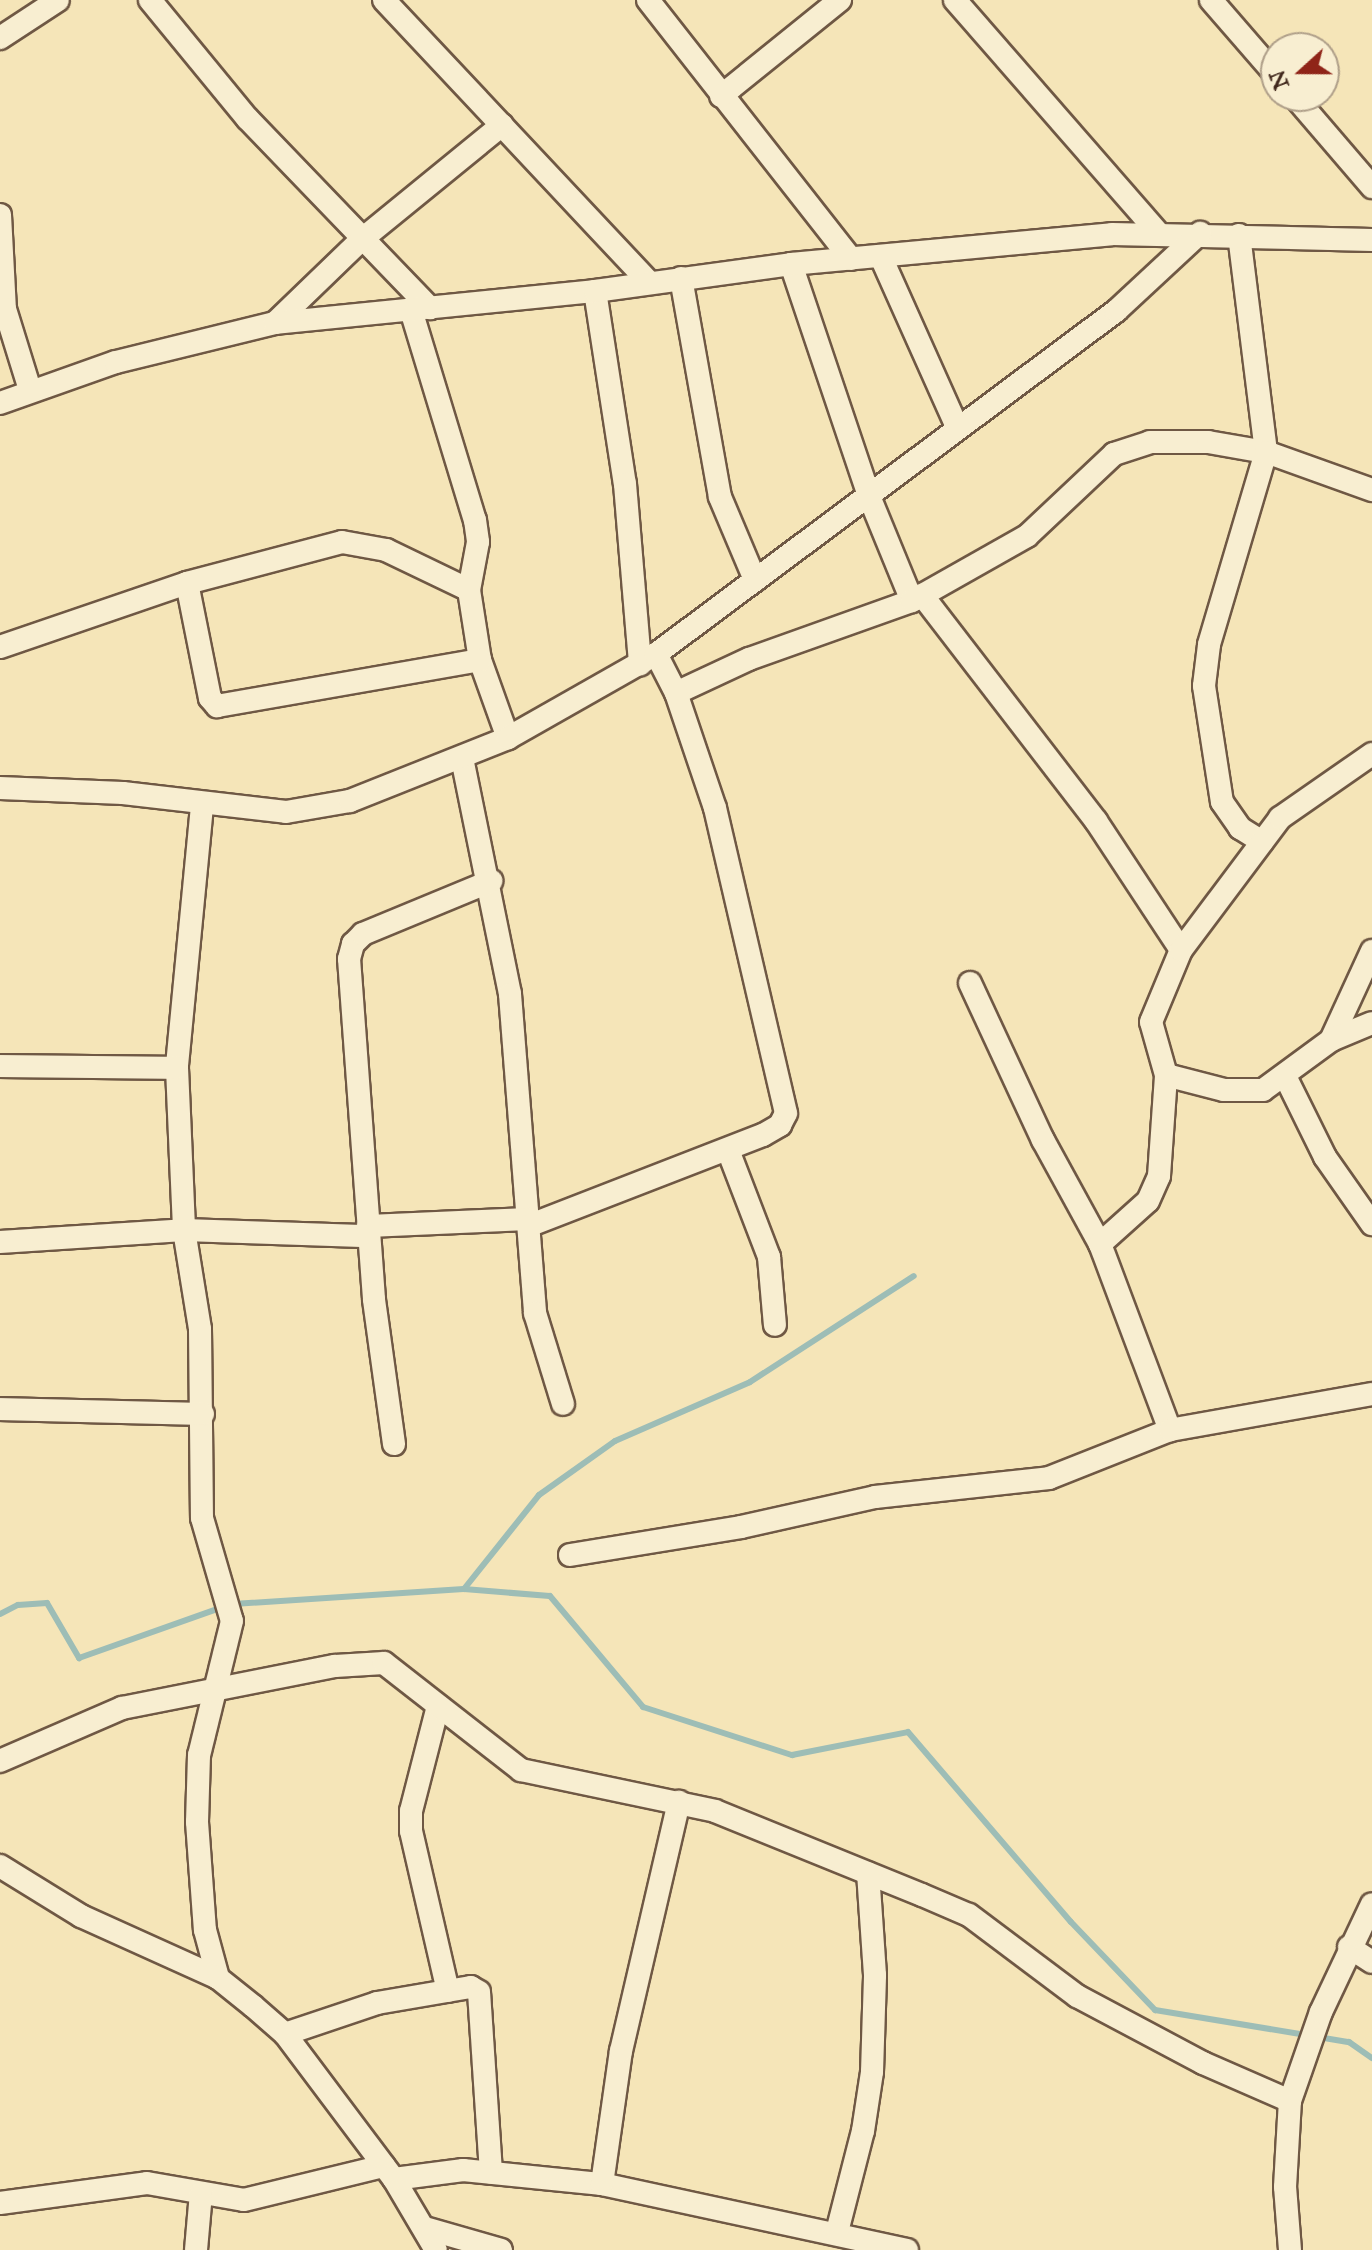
<!DOCTYPE html>
<html>
<head>
<meta charset="utf-8">
<style>
	body { margin:0 }
	#map { position:relative; width:1372px; height:2250px; overflow:hidden; background:#f5e5b8; font-family:"IM FELL Great Primer",serif }
	div>[style] { position:absolute }
	[style*='--x'] { left:calc(var(--x)*1px); top:calc(var(--y)*1px); width:calc(var(--w)*1px); rotate:calc(var(--a)*1deg) }
	.stream>* { height:6px; margin:-3px; padding:0 3px; transform-origin:3px; border-radius:3px; background:#9dbdb6 }
	.roads { filter:drop-shadow(2px 0 #6f5844) drop-shadow(-2px 0 #6f5844) drop-shadow(0 2px #6f5844) drop-shadow(0 -2px #6f5844) }
	.street>* { height:22px; margin:-11px; padding:0 11px; transform-origin:11px; border-radius:11px; background:#f8eed1 }
	span { translate:-50% -50%; white-space:nowrap; text-align:center; line-height:1.15; -webkit-text-stroke:8px #f8eed1; paint-order:stroke }
	.north { position:absolute; left:1260px; top:32px; width:80px; height:80px; box-sizing:border-box; background:#f8eed1; border:2px solid #af9f89; border-radius:50%; rotate:249deg; font-size:22px; font-weight:700; line-height:32px; text-align:center; color:#42291d }
	.north::after { content:''; display:block; margin:auto; width:28px; height:36px; background:#8f2418; clip-path:polygon(50% 0,100% 100%,50% 72%,0 100%) }
</style>
</head>
<body>
<div id="map">
	<div class="stream">
		<i style="--x:464;--y:1589;--w:120;--a:-51.4"></i>
		<i style="--x:539;--y:1495;--w:93;--a:-35.4"></i>
		<i style="--x:615;--y:1441;--w:147;--a:-23.6"></i>
		<i style="--x:750;--y:1382;--w:195;--a:-32.9"></i>
		<i style="--x:233;--y:1604;--w:231;--a:-3.7"></i>
		<i style="--x:464;--y:1589;--w:86;--a:4.7"></i>
		<i style="--x:550;--y:1596;--w:145;--a:50"></i>
		<i style="--x:643;--y:1707;--w:157;--a:17.9"></i>
		<i style="--x:792;--y:1755;--w:118;--a:-11.2"></i>
		<i style="--x:908;--y:1732;--w:250;--a:49.4"></i>
		<i style="--x:1071;--y:1922;--w:122;--a:46.3"></i>
		<i style="--x:1155;--y:2010;--w:197;--a:9.4"></i>
		<i style="--x:1349;--y:2042;--w:28;--a:35"></i>
		<i style="--x:0;--y:1614;--w:20;--a:-27"></i>
		<i style="--x:18;--y:1605;--w:29;--a:-4"></i>
		<i style="--x:47;--y:1603;--w:64;--a:59.8"></i>
		<i style="--x:79;--y:1658;--w:153;--a:-19.5"></i>
	</div>
	<div class="roads">
		<div class="street">
			<i style="--x:150;--y:0;--w:153;--a:50.6"></i>
			<i style="--x:247;--y:118;--w:264;--a:46.1"></i>
			<i style="--x:384;--y:0;--w:388;--a:46.8"></i>
			<i style="--x:648;--y:0;--w:329;--a:51.9"></i>
			<i style="--x:955;--y:0;--w:310;--a:48.9"></i>
			<i style="--x:1211;--y:0;--w:99;--a:49.1"></i>
			<i style="--x:0;--y:38;--w:69;--a:-33.2"></i>
			<i style="--x:721;--y:96;--w:153;--a:-38.9"></i>
			<i style="--x:1294;--y:96;--w:120;--a:49.4"></i>
			<i style="--x:0;--y:215;--w:94;--a:87"></i>
			<i style="--x:5;--y:309;--w:85;--a:72.8"></i>
			<i style="--x:1239;--y:235;--w:219;--a:82.9"></i>
			<i style="--x:1266;--y:452;--w:201;--a:106.5"></i>
			<i style="--x:1209;--y:645;--w:41;--a:97"></i>
			<i style="--x:1204;--y:686;--w:117;--a:81.2"></i>
			<i style="--x:1222;--y:802;--w:32;--a:55"></i>
			<i style="--x:1240;--y:828;--w:26;--a:32"></i>
			<i style="--x:881;--y:257;--w:188;--a:65.9"></i>
			<i style="--x:791;--y:264;--w:245;--a:71.4"></i>
			<i style="--x:869;--y:496;--w:113;--a:67.7"></i>
			<i style="--x:681;--y:278;--w:222;--a:79.9"></i>
			<i style="--x:720;--y:497;--w:90;--a:67.1"></i>
			<i style="--x:595;--y:291;--w:195;--a:81.2"></i>
			<i style="--x:625;--y:484;--w:181;--a:85.2"></i>
			<i style="--x:411;--y:310;--w:220;--a:73.1"></i>
			<i style="--x:475;--y:520;--w:22;--a:82"></i>
			<i style="--x:478;--y:542;--w:49;--a:100.6"></i>
			<i style="--x:469;--y:590;--w:71;--a:81.1"></i>
			<i style="--x:480;--y:660;--w:83;--a:70.3"></i>
			<i style="--x:275;--y:323;--w:120;--a:-44"></i>
			<i style="--x:361;--y:240;--w:182;--a:-39.2"></i>
			<i style="--x:0;--y:403;--w:123;--a:-19.5"></i>
			<i style="--x:116;--y:362;--w:164;--a:-13.8"></i>
			<i style="--x:275;--y:323;--w:322;--a:-5.7"></i>
			<i style="--x:595;--y:291;--w:198;--a:-7.8"></i>
			<i style="--x:791;--y:264;--w:322;--a:-5.3"></i>
			<i style="--x:1112;--y:234;--w:260;--a:1.3"></i>
			<i style="--x:187;--y:583;--w:117;--a:78.7"></i>
			<i style="--x:210;--y:698;--w:11;--a:49"></i>
			<i style="--x:217;--y:706;--w:267;--a:-9.9"></i>
			<i style="--x:922;--y:595;--w:285;--a:52.4"></i>
			<i style="--x:1096;--y:821;--w:154;--a:56.6"></i>
			<i style="--x:0;--y:647;--w:198;--a:-18.9"></i>
			<i style="--x:187;--y:583;--w:160;--a:-14.8"></i>
			<i style="--x:342;--y:542;--w:45;--a:10.3"></i>
			<i style="--x:386;--y:550;--w:92;--a:25.7"></i>
			<i style="--x:676;--y:693;--w:81;--a:-25"></i>
			<i style="--x:749;--y:659;--w:173;--a:-19.6"></i>
			<i style="--x:912;--y:601;--w:132;--a:-29.5"></i>
			<i style="--x:1027;--y:536;--w:120;--a:-43.3"></i>
			<i style="--x:1114;--y:454;--w:38;--a:-18"></i>
			<i style="--x:1150;--y:442;--w:58;--a:0"></i>
			<i style="--x:1208;--y:442;--w:59;--a:9.8"></i>
			<i style="--x:1266;--y:452;--w:113;--a:19.7"></i>
			<i style="--x:462;--y:758;--w:241;--a:78.5"></i>
			<i style="--x:510;--y:994;--w:320;--a:85.5"></i>
			<i style="--x:535;--y:1313;--w:95;--a:72.9"></i>
			<i style="--x:0;--y:788;--w:123;--a:2.3"></i>
			<i style="--x:123;--y:793;--w:164;--a:6.6"></i>
			<i style="--x:286;--y:812;--w:65;--a:-9.8"></i>
			<i style="--x:350;--y:801;--w:170;--a:-21.7"></i>
			<i style="--x:508;--y:738;--w:170;--a:-29.6"></i>
			<i style="--x:656;--y:654;--w:574;--a:-36.71"></i>
			<i style="--x:1116;--y:311;--w:115;--a:-42.9"></i>
			<i style="--x:202;--y:806;--w:263;--a:95.5"></i>
			<i style="--x:177;--y:1068;--w:162;--a:87.5"></i>
			<i style="--x:184;--y:1230;--w:100;--a:80.8"></i>
			<i style="--x:200;--y:1329;--w:189;--a:89.4"></i>
			<i style="--x:202;--y:1518;--w:107;--a:73.8"></i>
			<i style="--x:232;--y:1621;--w:138;--a:103.8"></i>
			<i style="--x:199;--y:1755;--w:67;--a:91.7"></i>
			<i style="--x:197;--y:1822;--w:108;--a:85.8"></i>
			<i style="--x:205;--y:1930;--w:50;--a:74.8"></i>
			<i style="--x:970;--y:983;--w:173;--a:65.1"></i>
			<i style="--x:1043;--y:1140;--w:119;--a:61.3"></i>
			<i style="--x:1100;--y:1244;--w:199;--a:69.4"></i>
			<i style="--x:1331;--y:1040;--w:98;--a:-65.3"></i>
			<i style="--x:0;--y:1066;--w:177;--a:0.6"></i>
			<i style="--x:1166;--y:1075;--w:60;--a:14.5"></i>
			<i style="--x:1224;--y:1090;--w:39;--a:0"></i>
			<i style="--x:1263;--y:1090;--w:84;--a:-36.3"></i>
			<i style="--x:1331;--y:1040;--w:44;--a:-22.5"></i>
			<i style="--x:1286;--y:1078;--w:88;--a:63.7"></i>
			<i style="--x:1325;--y:1157;--w:82;--a:55"></i>
			<i style="--x:728;--y:1150;--w:115;--a:69"></i>
			<i style="--x:769;--y:1257;--w:68;--a:85"></i>
			<i style="--x:368;--y:1226;--w:160;--a:-2.5"></i>
			<i style="--x:528;--y:1226;--w:252;--a:-21.2"></i>
			<i style="--x:763;--y:1135;--w:20;--a:-30"></i>
			<i style="--x:780;--y:1125;--w:13;--a:-63"></i>
			<i style="--x:786;--y:1113;--w:313;--a:-103.1"></i>
			<i style="--x:715;--y:808;--w:121;--a:-108.7"></i>
			<i style="--x:676;--y:693;--w:44;--a:-117.1"></i>
			<i style="--x:0;--y:1242;--w:184;--a:-3.7"></i>
			<i style="--x:184;--y:1230;--w:185;--a:1.9"></i>
			<i style="--x:1100;--y:1244;--w:64;--a:-41.9"></i>
			<i style="--x:1148;--y:1201;--w:27;--a:-66"></i>
			<i style="--x:1159;--y:1176;--w:101;--a:-86"></i>
			<i style="--x:1166;--y:1075;--w:55;--a:-105.8"></i>
			<i style="--x:1151;--y:1022;--w:78;--a:-67.4"></i>
			<i style="--x:1181;--y:950;--w:165;--a:-53.1"></i>
			<i style="--x:1280;--y:818;--w:112;--a:-34.8"></i>
			<i style="--x:0;--y:1409;--w:203;--a:1.4"></i>
			<i style="--x:394;--y:1444;--w:146;--a:-97.9"></i>
			<i style="--x:374;--y:1299;--w:341;--a:-94.2"></i>
			<i style="--x:349;--y:959;--w:16;--a:-75"></i>
			<i style="--x:353;--y:944;--w:14;--a:-45"></i>
			<i style="--x:363;--y:934;--w:139;--a:-22.5"></i>
			<i style="--x:570;--y:1555;--w:173;--a:-9.3"></i>
			<i style="--x:741;--y:1527;--w:137;--a:-12.6"></i>
			<i style="--x:875;--y:1497;--w:175;--a:-6.2"></i>
			<i style="--x:1049;--y:1478;--w:130;--a:-21.6"></i>
			<i style="--x:1170;--y:1430;--w:205;--a:-10.1"></i>
			<i style="--x:438;--y:1706;--w:108;--a:104.4"></i>
			<i style="--x:411;--y:1811;--w:20;--a:90"></i>
			<i style="--x:411;--y:1831;--w:164;--a:77"></i>
			<i style="--x:0;--y:1761;--w:133;--a:-23.5"></i>
			<i style="--x:122;--y:1708;--w:217;--a:-11.2"></i>
			<i style="--x:335;--y:1666;--w:49;--a:-3.5"></i>
			<i style="--x:384;--y:1663;--w:174;--a:38"></i>
			<i style="--x:521;--y:1770;--w:198;--a:11.9"></i>
			<i style="--x:715;--y:1811;--w:223;--a:22.1"></i>
			<i style="--x:922;--y:1895;--w:51;--a:23.1"></i>
			<i style="--x:969;--y:1915;--w:135;--a:36.9"></i>
			<i style="--x:1077;--y:1996;--w:143;--a:28"></i>
			<i style="--x:1203;--y:2063;--w:95;--a:23.6"></i>
			<i style="--x:0;--y:1866;--w:95;--a:31.7"></i>
			<i style="--x:81;--y:1916;--w:150;--a:24.3"></i>
			<i style="--x:218;--y:1978;--w:45;--a:38.7"></i>
			<i style="--x:253;--y:2006;--w:43;--a:41.2"></i>
			<i style="--x:285;--y:2034;--w:181;--a:53.1"></i>
			<i style="--x:394;--y:2179;--w:82;--a:59.4"></i>
			<i style="--x:1349;--y:1947;--w:27;--a:33"></i>
			<i style="--x:285;--y:2034;--w:97;--a:-18.6"></i>
			<i style="--x:377;--y:2003;--w:95;--a:-9.7"></i>
			<i style="--x:471;--y:1987;--w:9;--a:32"></i>
			<i style="--x:479;--y:1992;--w:181;--a:86.2"></i>
			<i style="--x:394;--y:2179;--w:70;--a:-7.4"></i>
			<i style="--x:463;--y:2170;--w:140;--a:5.8"></i>
			<i style="--x:602;--y:2184;--w:312;--a:12.2"></i>
			<i style="--x:602;--y:2184;--w:134;--a:-81.9"></i>
			<i style="--x:621;--y:2051;--w:256;--a:-76.9"></i>
			<i style="--x:0;--y:2203;--w:148;--a:-7.7"></i>
			<i style="--x:147;--y:2183;--w:98;--a:9.9"></i>
			<i style="--x:244;--y:2200;--w:144;--a:-13.7"></i>
			<i style="--x:425;--y:2228;--w:79;--a:16.1"></i>
			<i style="--x:837;--y:2232;--w:104;--a:-75.6"></i>
			<i style="--x:863;--y:2131;--w:60;--a:-81.3"></i>
			<i style="--x:872;--y:2072;--w:97;--a:-88.2"></i>
			<i style="--x:875;--y:1975;--w:102;--a:-93.9"></i>
			<i style="--x:196;--y:2250;--w:57;--a:-85"></i>
			<i style="--x:1290;--y:2250;--w:63;--a:-94.5"></i>
			<i style="--x:1285;--y:2187;--w:86;--a:-86.7"></i>
			<i style="--x:1290;--y:2101;--w:94;--a:-70.8"></i>
			<i style="--x:1321;--y:2012;--w:119;--a:-64.7"></i>
		</div>
	</div>
	<div class="north">N</div>
</div>
</body>
</html>
